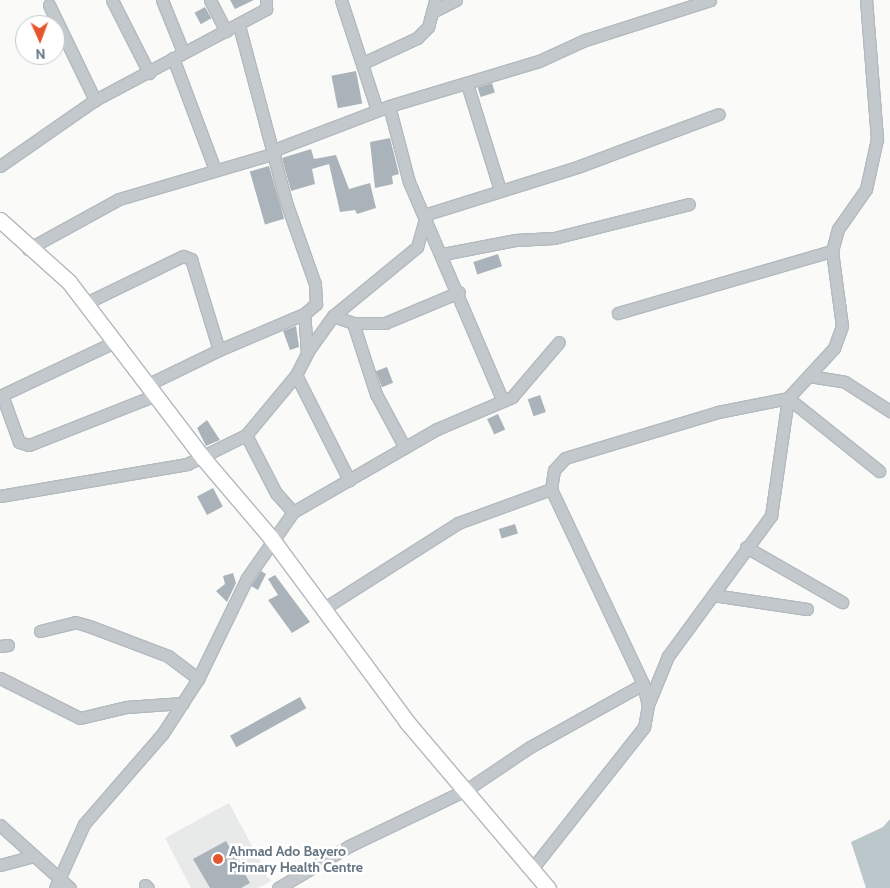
<!DOCTYPE html>
<html>
<head>
<meta charset="utf-8">
<style>
	body { margin:0 }
	#map { position:relative; width:890px; height:888px; overflow:hidden; background:#fafaf8; font-family:Cabin,sans-serif }
	div>[style] { position:absolute }
	[style*='--x'] { left:calc(var(--x)*1px); top:calc(var(--y)*1px); width:calc(var(--w)*1px); rotate:calc(var(--a)*1deg) }
	.built>* { inset:0; background:#e8e9e9 }
	.water>* { inset:0; background:#bbc7cb }
	.building>* { inset:0; background:#aab3b9; transform-origin:0 0 }
	.roads { filter:drop-shadow(1px 0 #b3babf) drop-shadow(-1px 0 #b3babf) drop-shadow(0 1px #b3babf) drop-shadow(0 -1px #b3babf) }
	.street>* { height:11px; margin:-5.5px; padding:0 5.5px; transform-origin:5.5px; border-radius:5.5px; background:#c3c8cc }
	.secondary>* { height:15px; margin:-7.5px; padding:0 7.5px; transform-origin:7.5px; border-radius:7.5px; background:#fff }
	.dots>* { width:14px; height:14px; translate:-50% -50%; box-sizing:border-box; border:2px solid #fff; border-radius:50% }
	span { translate:-50% -50%; white-space:nowrap; text-align:center; line-height:1.15; -webkit-text-stroke:5px #fff; paint-order:stroke }
	.poi-label { font-size:14px; color:#657683; font-weight:700 }
	.left { translate:0 -50%; text-align:left }
	.north { position:absolute; left:15px; top:15px; width:50px; height:50px; box-sizing:border-box; background:#fff; border:1px solid #c1c8cd; border-radius:50%; rotate:178deg; font-size:14px; font-weight:700; line-height:20px; text-align:center; color:#657683 }
	.north::after { content:''; display:block; margin:auto; width:18px; height:22px; background:#e4572e; clip-path:polygon(50% 0,100% 100%,50% 72%,0 100%) }
</style>
</head>
<body>
<div id="map">
	<div class="built">
		<i style="clip-path:polygon(229px 803px,271px 881px,258px 888px,191px 888px,165px 838px)"></i>
	</div>
	<div class="water">
		<i style="clip-path:polygon(890px 819px,890px 888px,866px 888px,851px 842px,883px 827px)"></i>
	</div>
	<div class="building">
		<i style="clip-path:polygon(230px 0,254px 0,235px 9px)"></i>
		<i style="left:205px;top:7px;width:13px;height:12px;rotate:61deg"></i>
		<i style="left:356px;top:71px;width:33px;height:25px;rotate:79deg"></i>
		<i style="left:492px;top:83px;width:10px;height:15px;rotate:73deg"></i>
		<i style="clip-path:polygon(390px 138px,399px 174px,392px 176px,393px 184px,375px 188px,370px 142px)"></i>
		<i style="clip-path:polygon(311px 149px,314px 159px,336px 155px,349px 189px,370px 183px,376px 208px,357px 214px,355px 210px,340px 212px,329px 164px,312px 169px,315px 184px,291px 191px,282px 158px)"></i>
		<i style="left:269px;top:166px;width:55px;height:20px;rotate:74deg"></i>
		<i style="left:498px;top:254px;width:13px;height:26px;rotate:72deg"></i>
		<i style="clip-path:polygon(296px 326px,299px 347px,290px 350px,283px 331px)"></i>
		<i style="left:387px;top:367px;width:17px;height:12px;rotate:69deg"></i>
		<i style="left:540px;top:395px;width:18px;height:13px;rotate:71deg"></i>
		<i style="left:498px;top:414px;width:17px;height:12px;rotate:65deg"></i>
		<i style="clip-path:polygon(207px 420px,220px 440px,206px 446px,197px 428px)"></i>
		<i style="left:213px;top:488px;width:21px;height:18px;rotate:62deg"></i>
		<i style="left:515px;top:524px;width:10px;height:17px;rotate:73deg"></i>
		<i style="clip-path:polygon(261px 571px,266px 574px,258px 590px,251px 586px)"></i>
		<i style="clip-path:polygon(233px 573px,236px 583px,227px 602px,216px 591px,225px 584px,223px 576px)"></i>
		<i style="clip-path:polygon(275px 575px,310px 622px,292px 633px,268px 600px,278px 595px,268px 579px)"></i>
		<i style="left:300px;top:697px;width:13px;height:80px;rotate:61deg"></i>
		<i style="clip-path:polygon(226px 841px,250px 883px,241px 888px,210px 888px,193px 859px)"></i>
	</div>
	<div class="roads">
		<div class="street">
			<i style="--x:112;--y:0;--w:82;--a:63.1"></i>
			<i style="--x:162;--y:0;--w:56;--a:68"></i>
			<i style="--x:210;--y:0;--w:35;--a:63"></i>
			<i style="--x:341;--y:0;--w:113;--a:71.9"></i>
			<i style="--x:49;--y:5;--w:106;--a:64.2"></i>
			<i style="--x:432;--y:12;--w:27;--a:-27"></i>
			<i style="--x:173;--y:58;--w:120;--a:69.4"></i>
			<i style="--x:363;--y:63;--w:60;--a:-24.8"></i>
			<i style="--x:417;--y:38;--w:16;--a:-45"></i>
			<i style="--x:428;--y:27;--w:28;--a:-75"></i>
			<i style="--x:467;--y:84;--w:111;--a:72.7"></i>
			<i style="--x:389;--y:106;--w:157;--a:-16.7"></i>
			<i style="--x:539;--y:61;--w:51;--a:-24.5"></i>
			<i style="--x:585;--y:40;--w:131;--a:-17.7"></i>
			<i style="--x:274;--y:150;--w:123;--a:-20.9"></i>
			<i style="--x:389;--y:106;--w:79;--a:75.3"></i>
			<i style="--x:409;--y:182;--w:238;--a:66.8"></i>
			<i style="--x:0;--y:166;--w:116;--a:-34.8"></i>
			<i style="--x:95;--y:100;--w:194;--a:-28"></i>
			<i style="--x:266;--y:9;--w:9;--a:-90"></i>
			<i style="--x:424;--y:215;--w:164;--a:-17.4"></i>
			<i style="--x:580;--y:166;--w:148;--a:-20.5"></i>
			<i style="--x:28;--y:249;--w:104;--a:-28.8"></i>
			<i style="--x:119;--y:199;--w:163;--a:-16.4"></i>
			<i style="--x:443;--y:254;--w:73;--a:-11"></i>
			<i style="--x:515;--y:240;--w:39;--a:-3"></i>
			<i style="--x:554;--y:238;--w:139;--a:-14.1"></i>
			<i style="--x:86;--y:303;--w:108;--a:-25.9"></i>
			<i style="--x:183;--y:256;--w:9;--a:21"></i>
			<i style="--x:191;--y:259;--w:95;--a:72.9"></i>
			<i style="--x:219;--y:350;--w:78;--a:154.1"></i>
			<i style="--x:618;--y:313;--w:223;--a:-16.2"></i>
			<i style="--x:333;--y:316;--w:21;--a:19"></i>
			<i style="--x:353;--y:323;--w:32;--a:0"></i>
			<i style="--x:385;--y:323;--w:80;--a:-22.7"></i>
			<i style="--x:353;--y:323;--w:75;--a:72.1"></i>
			<i style="--x:376;--y:394;--w:61;--a:61.8"></i>
			<i style="--x:219;--y:350;--w:92;--a:-23"></i>
			<i style="--x:308;--y:351;--w:43;--a:-54.5"></i>
			<i style="--x:333;--y:316;--w:109;--a:-39.4"></i>
			<i style="--x:417;--y:247;--w:26;--a:-74"></i>
			<i style="--x:296;--y:375;--w:118;--a:63.2"></i>
			<i style="--x:809;--y:376;--w:36;--a:9"></i>
			<i style="--x:845;--y:382;--w:54;--a:32.8"></i>
			<i style="--x:2;--y:395;--w:50;--a:70.1"></i>
			<i style="--x:19;--y:442;--w:10;--a:17"></i>
			<i style="--x:29;--y:445;--w:136;--a:-21.5"></i>
			<i style="--x:0;--y:396;--w:126;--a:-25.3"></i>
			<i style="--x:246;--y:435;--w:65;--a:62.7"></i>
			<i style="--x:276;--y:493;--w:25;--a:48"></i>
			<i style="--x:551;--y:489;--w:19;--a:-81"></i>
			<i style="--x:554;--y:470;--w:16;--a:-47"></i>
			<i style="--x:565;--y:458;--w:160;--a:-16.7"></i>
			<i style="--x:718;--y:412;--w:71;--a:-11.3"></i>
			<i style="--x:788;--y:398;--w:117;--a:38.7"></i>
			<i style="--x:0;--y:496;--w:190;--a:-9.7"></i>
			<i style="--x:187;--y:464;--w:66;--a:-26.2"></i>
			<i style="--x:246;--y:435;--w:78;--a:-50.2"></i>
			<i style="--x:296;--y:375;--w:25;--a:-63"></i>
			<i style="--x:307;--y:353;--w:39;--a:-94"></i>
			<i style="--x:304;--y:314;--w:16;--a:-40"></i>
			<i style="--x:316;--y:304;--w:20;--a:-93"></i>
			<i style="--x:315;--y:284;--w:87;--a:-109.5"></i>
			<i style="--x:286;--y:202;--w:183;--a:-104.9"></i>
			<i style="--x:746;--y:547;--w:111;--a:29.8"></i>
			<i style="--x:713;--y:595;--w:95;--a:8.5"></i>
			<i style="--x:323;--y:609;--w:160;--a:-32.5"></i>
			<i style="--x:458;--y:523;--w:99;--a:-20.1"></i>
			<i style="--x:551;--y:489;--w:216;--a:64.7"></i>
			<i style="--x:643;--y:684;--w:22;--a:77"></i>
			<i style="--x:648;--y:705;--w:22;--a:100"></i>
			<i style="--x:644;--y:727;--w:181;--a:128.3"></i>
			<i style="--x:40;--y:631;--w:36;--a:-14"></i>
			<i style="--x:75;--y:622;--w:15;--a:16"></i>
			<i style="--x:89;--y:626;--w:85;--a:20.8"></i>
			<i style="--x:168;--y:656;--w:38;--a:37"></i>
			<i style="--x:0;--y:646;--w:8;--a:-7"></i>
			<i style="--x:0;--y:678;--w:89;--a:26.6"></i>
			<i style="--x:80;--y:718;--w:47;--a:-13.4"></i>
			<i style="--x:126;--y:707;--w:57;--a:-4"></i>
			<i style="--x:648;--y:705;--w:53;--a:-67.8"></i>
			<i style="--x:668;--y:656;--w:174;--a:-53.7"></i>
			<i style="--x:771;--y:516;--w:119;--a:-81.8"></i>
			<i style="--x:788;--y:398;--w:68;--a:-47.4"></i>
			<i style="--x:834;--y:348;--w:23;--a:-70"></i>
			<i style="--x:842;--y:326;--w:76;--a:-97.6"></i>
			<i style="--x:832;--y:251;--w:23;--a:-75"></i>
			<i style="--x:838;--y:229;--w:49;--a:-55"></i>
			<i style="--x:866;--y:189;--w:51;--a:-77.6"></i>
			<i style="--x:877;--y:139;--w:139;--a:-94.5"></i>
			<i style="--x:0;--y:825;--w:94;--a:42"></i>
			<i style="--x:0;--y:865;--w:35;--a:-15"></i>
			<i style="--x:145;--y:885;--w:4;--a:45"></i>
			<i style="--x:55;--y:888;--w:70;--a:-65.6"></i>
			<i style="--x:84;--y:824;--w:121;--a:-49"></i>
			<i style="--x:163;--y:733;--w:64;--a:-57.1"></i>
			<i style="--x:198;--y:679;--w:112;--a:-64.1"></i>
			<i style="--x:247;--y:578;--w:80;--a:-55.1"></i>
			<i style="--x:293;--y:512;--w:166;--a:-30"></i>
			<i style="--x:437;--y:429;--w:82;--a:-23.1"></i>
			<i style="--x:512;--y:397;--w:72;--a:-49.5"></i>
			<i style="--x:278;--y:888;--w:82;--a:-30.6"></i>
			<i style="--x:349;--y:846;--w:130;--a:-25.6"></i>
			<i style="--x:466;--y:790;--w:77;--a:-33.9"></i>
			<i style="--x:530;--y:747;--w:129;--a:-29.1"></i>
		</div>
		<div class="secondary">
			<i style="--x:0;--y:220;--w:93;--a:41.9"></i>
			<i style="--x:69;--y:282;--w:221;--a:52.7"></i>
			<i style="--x:203;--y:458;--w:105;--a:49.6"></i>
			<i style="--x:271;--y:538;--w:229;--a:53.5"></i>
			<i style="--x:407;--y:722;--w:218;--a:49.7"></i>
		</div>
	</div>
	<div class="dots">
		<i style="left:218px;top:859px;background:#e4572e"></i>
	</div>
	<div class="poi-label">
		<span class="left" style="left:229px;top:859px">Ahmad Ado Bayero<br>Primary Health Centre</span>
	</div>
	<div class="north">N</div>
</div>
</body>
</html>
